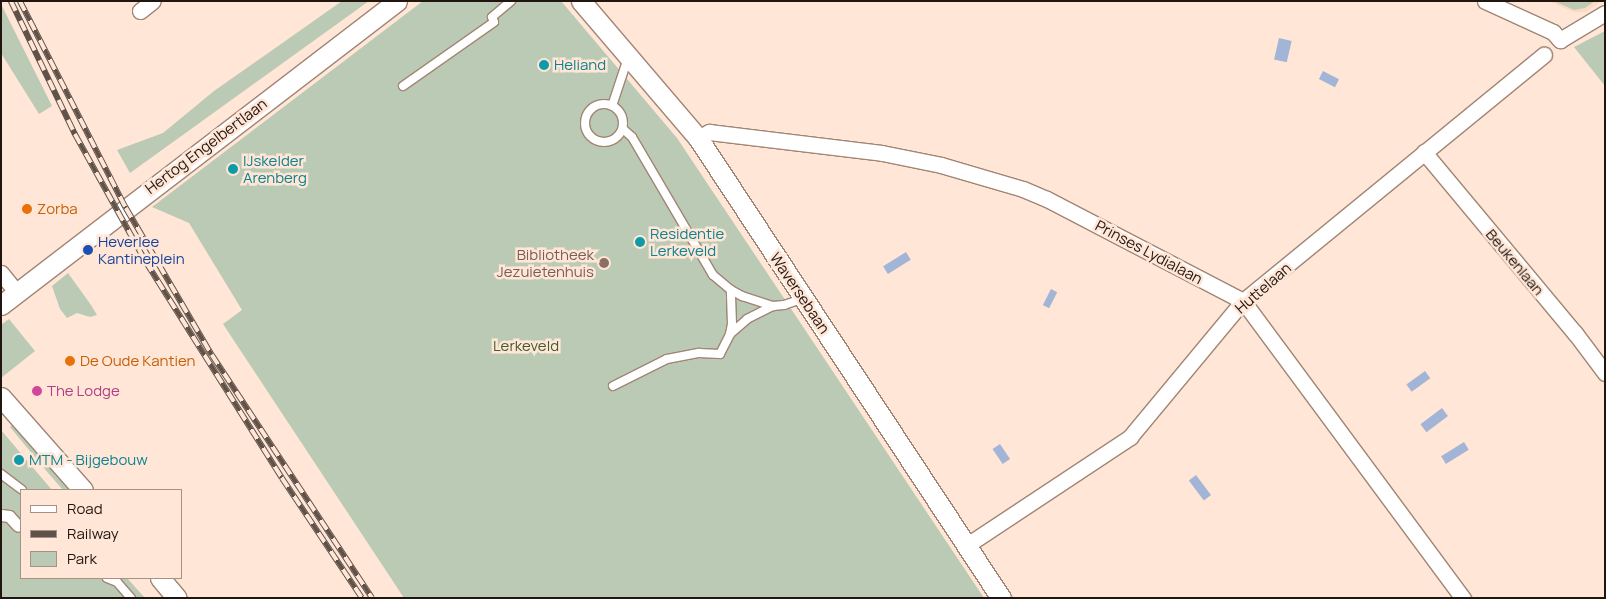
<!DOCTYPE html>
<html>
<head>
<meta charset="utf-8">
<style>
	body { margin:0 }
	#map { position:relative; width:1606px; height:599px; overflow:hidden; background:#ffe6d7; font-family:Manrope,sans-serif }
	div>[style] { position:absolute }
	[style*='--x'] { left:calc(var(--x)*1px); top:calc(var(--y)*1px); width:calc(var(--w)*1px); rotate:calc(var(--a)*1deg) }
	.built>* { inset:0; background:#fed8c1 }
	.green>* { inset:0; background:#bbcab4 }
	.water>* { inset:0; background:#a3b5d7; transform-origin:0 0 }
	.roads { filter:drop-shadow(1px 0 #a18574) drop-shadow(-1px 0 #a18574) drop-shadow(0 1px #a18574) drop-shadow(0 -1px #a18574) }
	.service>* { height:8px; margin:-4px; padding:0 4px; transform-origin:4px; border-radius:4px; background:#fff }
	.service>.ring { margin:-4px; padding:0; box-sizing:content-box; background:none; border:8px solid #fff; border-radius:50% }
	.pedestrian>* { height:11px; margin:-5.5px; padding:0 5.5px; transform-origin:5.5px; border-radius:5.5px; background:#fff }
	.minor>* { height:15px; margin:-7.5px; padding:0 7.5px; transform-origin:7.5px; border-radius:7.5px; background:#fff }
	.tertiary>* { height:19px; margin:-9.5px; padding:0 9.5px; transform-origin:9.5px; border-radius:9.5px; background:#fff }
	.rail>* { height:5.5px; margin-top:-2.75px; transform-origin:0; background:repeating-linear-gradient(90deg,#ffe6d7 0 11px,#615249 0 22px); box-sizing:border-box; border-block:1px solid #615249 }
	.dots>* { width:14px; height:14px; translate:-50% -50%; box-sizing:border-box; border:2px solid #ffe6d7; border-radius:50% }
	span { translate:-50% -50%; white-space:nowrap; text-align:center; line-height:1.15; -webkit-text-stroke:5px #ffe6d7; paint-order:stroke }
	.culture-label { font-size:15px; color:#0d838f }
	.left { translate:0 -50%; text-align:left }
	.street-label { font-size:15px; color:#20150f }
	.food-label { font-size:15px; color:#c56008 }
	.transit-label { font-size:15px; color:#164399 }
	.education-label { font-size:15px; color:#785e54 }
	.right { translate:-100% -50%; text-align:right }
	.park-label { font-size:15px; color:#3f5e2d }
	.hotel-label { font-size:15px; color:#b23c85 }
	.frame { position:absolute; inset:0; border:2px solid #20150f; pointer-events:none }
	.legend { position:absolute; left:20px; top:489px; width:162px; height:90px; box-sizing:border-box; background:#ffe6d7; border:1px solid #a69287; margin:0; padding:6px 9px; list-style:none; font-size:15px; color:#20150f }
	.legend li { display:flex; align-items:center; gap:10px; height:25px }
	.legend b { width:25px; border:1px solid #a69287 }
</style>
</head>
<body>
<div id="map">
	<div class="built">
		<i style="clip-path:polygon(1548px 1px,1601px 1px,1586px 12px,1574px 12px)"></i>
	</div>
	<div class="green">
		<i style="clip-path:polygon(342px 1px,369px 1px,130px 173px,117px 150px,163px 133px,214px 91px)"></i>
		<i style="clip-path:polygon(423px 1px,561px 1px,677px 138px,984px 598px,404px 598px,223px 324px,242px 310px,189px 223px,152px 207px)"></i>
		<i style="clip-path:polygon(1554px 1px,1595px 1px,1585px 8px,1574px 10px)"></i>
		<i style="clip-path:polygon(1px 4px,52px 106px,39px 114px,1px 53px)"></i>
		<i style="clip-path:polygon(1605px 31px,1605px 86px,1574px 47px)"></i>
		<i style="clip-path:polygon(68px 273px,91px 305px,97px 315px,90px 317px,77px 313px,67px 318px,60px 309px,52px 286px)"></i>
		<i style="clip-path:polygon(9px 319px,35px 351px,1px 378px,1px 325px)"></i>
		<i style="clip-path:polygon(13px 424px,46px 462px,70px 490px,63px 490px,49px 474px,10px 427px)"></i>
		<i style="clip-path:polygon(1px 430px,52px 490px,21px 490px,21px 578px,127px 578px,145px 598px,1px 598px)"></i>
	</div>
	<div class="water">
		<i style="left:1279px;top:38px;width:13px;height:22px;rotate:13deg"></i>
		<i style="left:1323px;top:71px;width:18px;height:9px;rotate:27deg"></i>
		<i style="left:906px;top:252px;width:9px;height:27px;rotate:58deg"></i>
		<i style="left:1051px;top:289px;width:7px;height:18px;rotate:27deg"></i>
		<i style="left:1425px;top:371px;width:9px;height:23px;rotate:54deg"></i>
		<i style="left:1442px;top:408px;width:10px;height:27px;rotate:53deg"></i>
		<i style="left:1464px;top:442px;width:9px;height:27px;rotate:58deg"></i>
		<i style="left:1000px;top:444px;width:18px;height:9px;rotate:56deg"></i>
		<i style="left:1196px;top:475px;width:25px;height:9px;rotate:53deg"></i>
	</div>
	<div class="roads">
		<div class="service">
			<i style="--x:403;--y:86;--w:111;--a:-35.1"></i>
			<i style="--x:494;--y:22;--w:5;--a:-112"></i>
			<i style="--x:492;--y:17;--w:25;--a:-40"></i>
			<i class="ring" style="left:585px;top:104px;width:30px;height:30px"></i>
			<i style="--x:612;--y:106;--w:51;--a:-71.6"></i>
			<i style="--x:623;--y:129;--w:12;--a:42"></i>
			<i style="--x:632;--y:137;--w:160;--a:59.6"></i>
			<i style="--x:713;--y:275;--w:23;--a:40"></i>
			<i style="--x:731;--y:290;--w:13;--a:29"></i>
			<i style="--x:742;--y:296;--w:33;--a:18"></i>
			<i style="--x:773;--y:306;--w:11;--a:-5"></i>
			<i style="--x:784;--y:305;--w:21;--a:-19"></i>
			<i style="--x:730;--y:334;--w:10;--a:-79"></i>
			<i style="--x:732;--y:324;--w:34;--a:-92"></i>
			<i style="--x:613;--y:386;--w:60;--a:-26.6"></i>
			<i style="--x:667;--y:359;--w:33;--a:-11"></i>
			<i style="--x:699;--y:353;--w:21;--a:3"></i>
			<i style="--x:720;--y:354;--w:22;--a:-63"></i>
			<i style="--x:730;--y:334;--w:23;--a:-41"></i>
			<i style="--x:747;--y:319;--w:29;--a:-27"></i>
			<i style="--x:1;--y:474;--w:26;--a:37"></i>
			<i style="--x:107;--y:578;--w:11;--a:22"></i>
			<i style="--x:117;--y:582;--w:21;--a:49"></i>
		</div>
		<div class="pedestrian">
			<i style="--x:1;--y:515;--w:8;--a:7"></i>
			<i style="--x:9;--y:516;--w:13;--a:48"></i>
		</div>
		<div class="minor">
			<i style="--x:1485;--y:1;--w:75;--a:24.5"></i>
			<i style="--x:1553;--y:32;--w:11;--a:49"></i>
			<i style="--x:1560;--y:40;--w:52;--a:-31"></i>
			<i style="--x:140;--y:11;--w:16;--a:-38"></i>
			<i style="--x:698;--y:138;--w:13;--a:-29"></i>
			<i style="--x:709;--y:132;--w:174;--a:6.9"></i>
			<i style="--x:882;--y:153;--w:60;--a:11.5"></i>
			<i style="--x:941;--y:165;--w:85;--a:16.3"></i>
			<i style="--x:1023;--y:189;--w:26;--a:23"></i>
			<i style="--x:1047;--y:199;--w:221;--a:27.5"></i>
			<i style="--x:1243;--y:301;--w:370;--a:53.5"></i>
			<i style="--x:1424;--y:152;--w:236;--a:50.2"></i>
			<i style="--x:1575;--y:333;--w:50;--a:53.1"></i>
			<i style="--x:1;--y:273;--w:26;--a:51"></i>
			<i style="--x:967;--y:545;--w:196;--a:-33.5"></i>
			<i style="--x:1130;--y:437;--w:177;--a:-50.3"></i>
			<i style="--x:1243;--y:301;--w:389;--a:-39.3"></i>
		</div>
		<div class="tertiary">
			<i style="--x:581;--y:1;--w:180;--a:49.5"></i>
			<i style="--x:698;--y:138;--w:551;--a:56.63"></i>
			<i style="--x:1;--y:305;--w:499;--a:-37.5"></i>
			<i style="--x:1;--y:397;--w:124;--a:48.6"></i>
			<i style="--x:160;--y:578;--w:26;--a:50"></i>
		</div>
	</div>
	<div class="rail">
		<i style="--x:11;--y:1;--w:148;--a:64.3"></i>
		<i style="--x:75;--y:134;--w:146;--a:61"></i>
		<i style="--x:146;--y:262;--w:255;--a:57.8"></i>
		<i style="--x:282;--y:478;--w:144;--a:56.3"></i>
		<i style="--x:20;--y:1;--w:233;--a:62.9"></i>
		<i style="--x:126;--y:208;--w:170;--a:59.7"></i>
		<i style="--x:212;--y:355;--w:291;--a:56.6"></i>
	</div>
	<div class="dots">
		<i style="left:544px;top:65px;background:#0f9aa8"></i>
		<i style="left:233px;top:169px;background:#0f9aa8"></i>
		<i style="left:27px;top:209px;background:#e8710a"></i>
		<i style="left:640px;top:242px;background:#0f9aa8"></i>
		<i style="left:88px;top:250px;background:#1a4fb4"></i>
		<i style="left:604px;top:263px;background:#8d6e63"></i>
		<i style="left:70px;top:361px;background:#e8710a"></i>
		<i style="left:37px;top:391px;background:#d1479c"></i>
		<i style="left:19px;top:460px;background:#0f9aa8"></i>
	</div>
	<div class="culture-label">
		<span class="left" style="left:554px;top:65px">Heliand</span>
		<span class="left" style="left:243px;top:169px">IJskelder<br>Arenberg</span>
		<span class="left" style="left:650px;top:242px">Residentie<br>Lerkeveld</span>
		<span class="left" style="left:29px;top:460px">MTM - Bijgebouw</span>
	</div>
	<div class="street-label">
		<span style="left:206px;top:146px;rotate:-37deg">Hertog Engelbertlaan</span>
		<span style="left:1149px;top:252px;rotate:28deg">Prinses Lydialaan</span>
		<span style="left:1515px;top:262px;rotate:50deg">Beukenlaan</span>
		<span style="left:1263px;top:288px;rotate:-41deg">Huttelaan</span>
		<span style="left:800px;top:293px;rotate:56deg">Waversebaan</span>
	</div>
	<div class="food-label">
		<span class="left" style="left:37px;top:209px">Zorba</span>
		<span class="left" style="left:80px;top:361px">De Oude Kantien</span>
	</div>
	<div class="transit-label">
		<span class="left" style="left:98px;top:250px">Heverlee<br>Kantineplein</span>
	</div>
	<div class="education-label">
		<span class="right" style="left:594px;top:263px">Bibliotheek<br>Jezuietenhuis</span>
	</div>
	<div class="park-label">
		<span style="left:526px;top:346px">Lerkeveld</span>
	</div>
	<div class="hotel-label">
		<span class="left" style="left:47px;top:391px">The Lodge</span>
	</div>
	<div class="frame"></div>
	<ul class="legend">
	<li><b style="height:6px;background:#fff"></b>Road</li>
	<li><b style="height:6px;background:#615249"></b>Railway</li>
	<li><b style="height:14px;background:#bbcab4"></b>Park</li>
	</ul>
</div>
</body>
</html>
